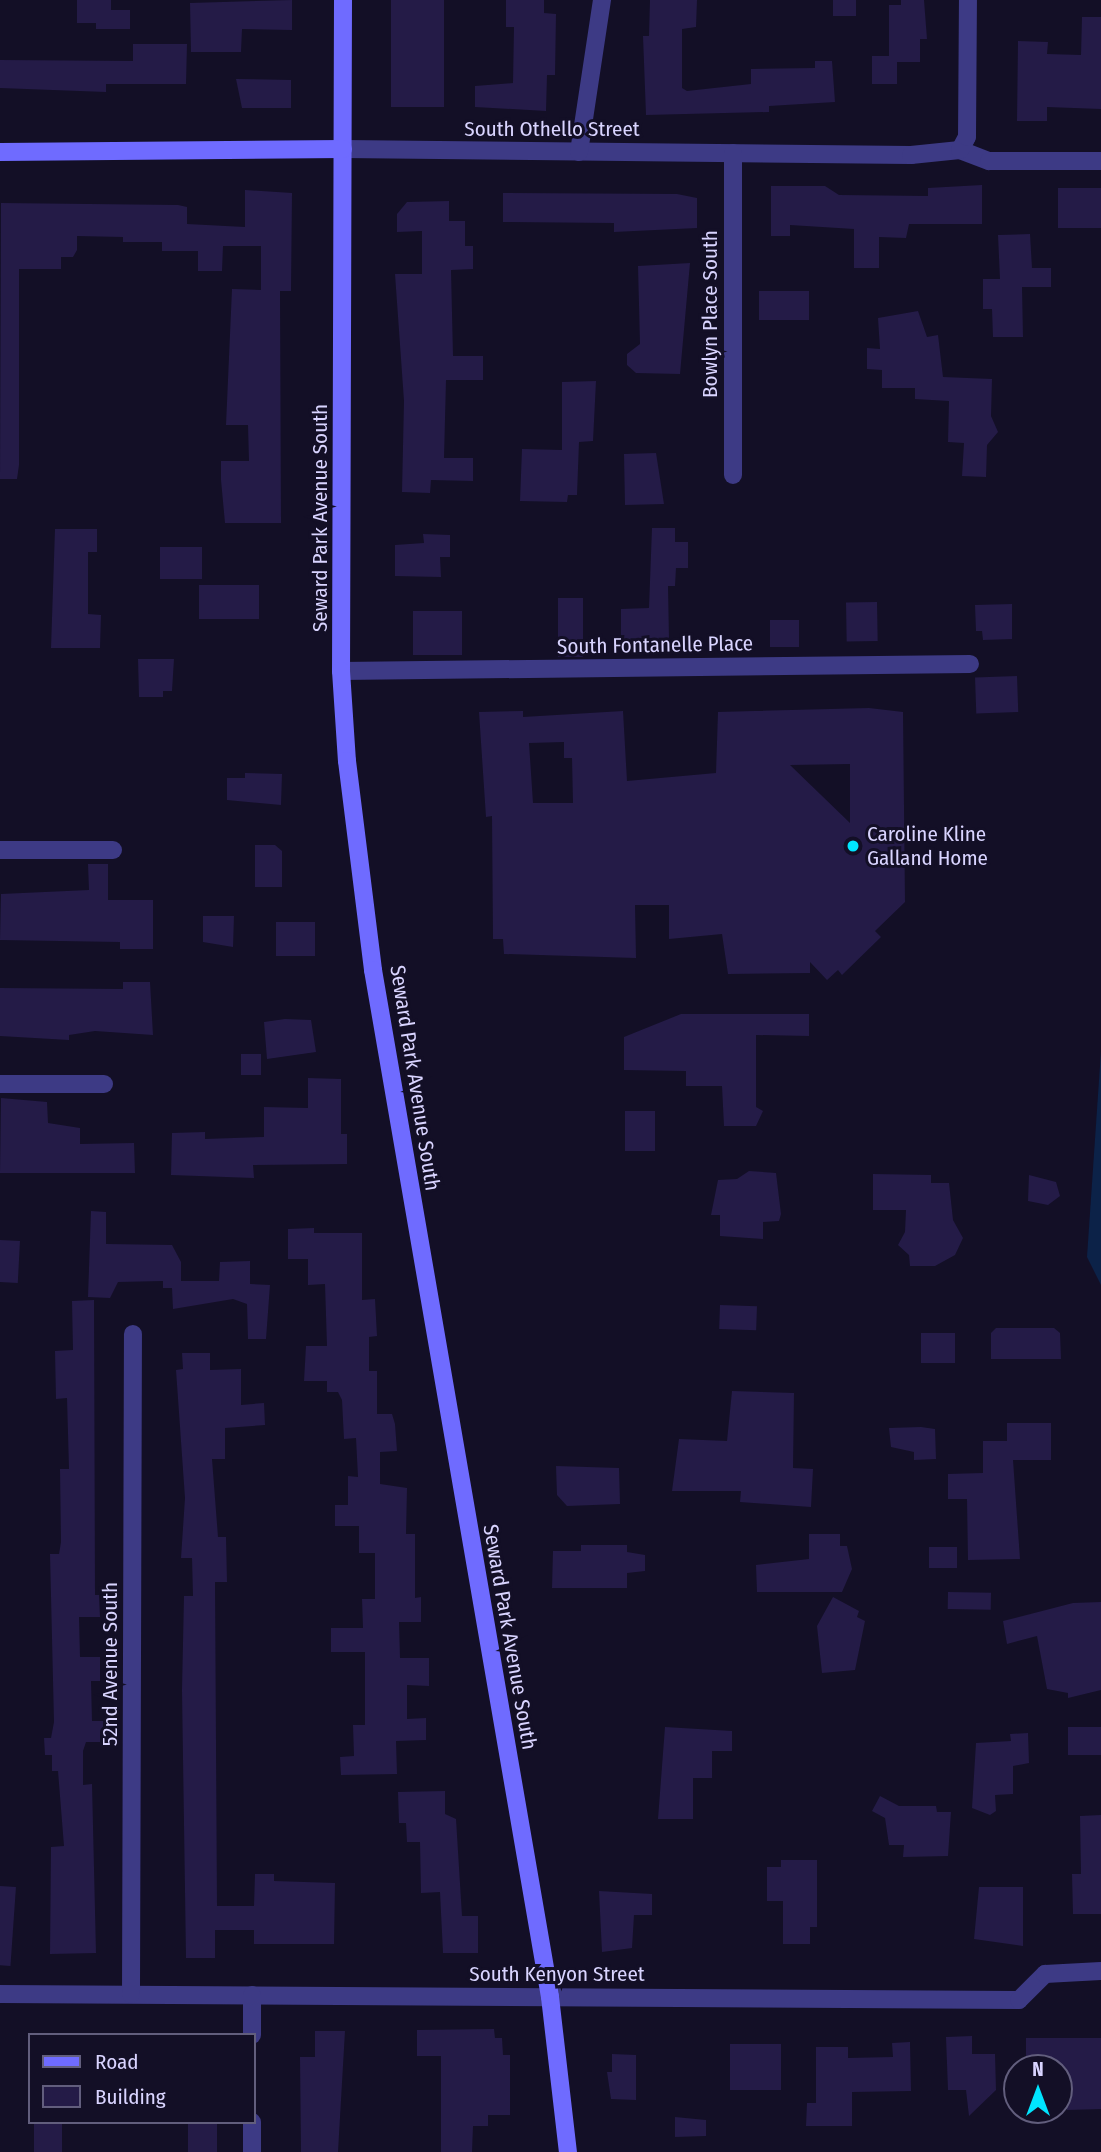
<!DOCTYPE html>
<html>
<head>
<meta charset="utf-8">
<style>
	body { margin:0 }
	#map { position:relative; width:1101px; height:2152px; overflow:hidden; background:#130f26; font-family:"Fira Sans Condensed",sans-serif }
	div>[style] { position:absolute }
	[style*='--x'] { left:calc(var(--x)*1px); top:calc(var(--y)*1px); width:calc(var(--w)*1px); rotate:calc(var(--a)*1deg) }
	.water>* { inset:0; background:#0c2248 }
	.building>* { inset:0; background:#241b47; transform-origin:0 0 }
	.street>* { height:18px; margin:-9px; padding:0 9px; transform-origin:9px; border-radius:9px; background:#3d3a85 }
	.secondary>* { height:18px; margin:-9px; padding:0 9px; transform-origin:9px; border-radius:9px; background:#6f6bff }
	.dots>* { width:19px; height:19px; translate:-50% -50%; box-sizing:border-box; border:4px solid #130f26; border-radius:50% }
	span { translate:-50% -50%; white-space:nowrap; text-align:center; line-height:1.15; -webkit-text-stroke:6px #130f26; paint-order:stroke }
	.street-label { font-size:21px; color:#d9d4ff }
	.poi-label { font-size:21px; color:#d9d4ff }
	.left { translate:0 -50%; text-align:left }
	.legend { position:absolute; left:28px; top:2033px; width:228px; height:91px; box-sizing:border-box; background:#130f26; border:2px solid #625e7d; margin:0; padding:9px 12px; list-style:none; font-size:21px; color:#d9d4ff }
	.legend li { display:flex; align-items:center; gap:14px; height:35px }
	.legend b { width:35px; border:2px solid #625e7d }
	.north { position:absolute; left:1003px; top:2054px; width:70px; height:70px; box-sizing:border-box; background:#130f26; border:2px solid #625e7d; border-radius:50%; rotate:0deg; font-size:19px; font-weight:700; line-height:28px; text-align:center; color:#d9d4ff }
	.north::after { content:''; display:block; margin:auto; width:24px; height:32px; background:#00e5ff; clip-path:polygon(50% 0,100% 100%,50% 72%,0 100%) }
</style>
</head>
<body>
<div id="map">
	<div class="water">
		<i style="clip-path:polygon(1101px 1051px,1101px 1285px,1087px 1257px)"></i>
	</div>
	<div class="building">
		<i style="clip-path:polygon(77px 0,111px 0,111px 10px,130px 10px,130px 29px,96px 29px,96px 23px,77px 23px)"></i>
		<i style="clip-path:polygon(292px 0,292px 30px,242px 29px,241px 52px,191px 52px,190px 3px)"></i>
		<i style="left:391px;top:0;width:53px;height:107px"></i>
		<i style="clip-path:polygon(506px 0,544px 0,544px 13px,556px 14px,555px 75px,547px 75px,546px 111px,475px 107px,475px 86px,513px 83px,514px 27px,506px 27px)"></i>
		<i style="clip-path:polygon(650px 0,697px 0,696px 27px,682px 29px,682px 88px,687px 91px,751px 84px,751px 69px,815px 68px,815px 61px,832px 61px,835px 102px,769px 106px,769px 112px,646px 115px,643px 36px,649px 36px)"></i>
		<i style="left:833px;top:0;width:23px;height:16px"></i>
		<i style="clip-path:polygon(901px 0,924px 0,927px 39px,920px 39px,920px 62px,897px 62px,897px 84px,872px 84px,872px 56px,889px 56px,889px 5px,901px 5px)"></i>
		<i style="clip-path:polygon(1082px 17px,1101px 17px,1101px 109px,1047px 107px,1047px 121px,1017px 121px,1018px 41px,1048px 42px,1047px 54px,1081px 55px)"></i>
		<i style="clip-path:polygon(133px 44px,187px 44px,186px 84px,106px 84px,106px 92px,0 88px,0 60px,133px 61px)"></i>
		<i style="clip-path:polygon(236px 79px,291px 80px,291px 108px,242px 108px)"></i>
		<i style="clip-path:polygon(982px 185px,982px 224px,909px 224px,906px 238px,879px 237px,879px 268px,854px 268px,854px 229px,790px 225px,790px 236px,771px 236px,771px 186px,825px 186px,839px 195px,928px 196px,928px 188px)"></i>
		<i style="left:1101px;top:188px;width:40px;height:43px;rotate:90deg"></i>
		<i style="clip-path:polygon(245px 190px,292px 193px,291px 291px,280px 291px,281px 523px,225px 523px,221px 480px,221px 461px,249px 461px,248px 425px,226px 425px,232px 289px,261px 290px,261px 246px,223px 246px,222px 271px,198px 271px,198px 251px,162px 251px,162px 242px,123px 242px,123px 237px,77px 236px,77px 250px,73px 257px,61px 257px,61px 269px,19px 269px,19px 465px,17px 479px,0 479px,1px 203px,178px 205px,187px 207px,187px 224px,245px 227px)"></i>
		<i style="clip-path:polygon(503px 193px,677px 194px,697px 198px,697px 228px,614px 232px,614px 223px,503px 222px)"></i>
		<i style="clip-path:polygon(449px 201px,449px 221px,465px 221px,465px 246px,473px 246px,473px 269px,451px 270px,453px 356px,483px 356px,483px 380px,446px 380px,444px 458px,473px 458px,473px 481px,431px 480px,430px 493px,402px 492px,404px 401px,395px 274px,422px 274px,422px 231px,397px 232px,397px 214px,407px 202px)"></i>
		<i style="clip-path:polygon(1030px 234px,1032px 268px,1051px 268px,1051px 287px,1022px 287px,1023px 337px,993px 337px,992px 309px,983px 309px,983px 279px,1000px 279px,998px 235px)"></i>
		<i style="clip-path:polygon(690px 263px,680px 374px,636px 373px,627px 365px,627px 354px,640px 344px,638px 266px)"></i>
		<i style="left:759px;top:291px;width:50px;height:29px"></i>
		<i style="clip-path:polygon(918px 311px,927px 337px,938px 335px,943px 377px,992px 379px,991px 416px,998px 432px,987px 445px,986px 477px,962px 476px,964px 443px,948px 442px,949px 401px,915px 399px,915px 388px,882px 388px,882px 370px,867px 369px,867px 348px,880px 349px,878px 318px)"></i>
		<i style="clip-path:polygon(596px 381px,593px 441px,579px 442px,577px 495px,568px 495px,567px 502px,520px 501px,522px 449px,562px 450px,562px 382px)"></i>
		<i style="clip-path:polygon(656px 453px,664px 504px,625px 505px,624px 454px)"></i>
		<i style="clip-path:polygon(652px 528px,675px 528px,675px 542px,688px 542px,688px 568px,676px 568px,675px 586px,668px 586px,669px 639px,621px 641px,621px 609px,649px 608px)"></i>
		<i style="clip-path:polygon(55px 529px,97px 529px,97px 552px,88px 552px,88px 614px,101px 615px,100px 648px,51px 648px)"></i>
		<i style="clip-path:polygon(423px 534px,450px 535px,450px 557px,440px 557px,441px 577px,395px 576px,395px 545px,424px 543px)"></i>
		<i style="left:160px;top:547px;width:42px;height:32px"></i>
		<i style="left:199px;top:585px;width:60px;height:34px"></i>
		<i style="left:558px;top:598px;width:25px;height:59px"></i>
		<i style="left:877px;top:602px;width:39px;height:31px;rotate:89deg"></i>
		<i style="clip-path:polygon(1012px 604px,1012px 639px,983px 640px,982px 631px,976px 631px,975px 605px)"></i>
		<i style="left:462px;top:611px;width:44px;height:49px;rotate:90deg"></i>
		<i style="left:770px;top:620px;width:29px;height:27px"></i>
		<i style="clip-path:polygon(138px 659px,174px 659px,172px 691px,163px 691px,163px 697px,139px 697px)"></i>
		<i style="left:1017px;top:676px;width:36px;height:42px;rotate:88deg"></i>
		<i style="clip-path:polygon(evenodd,869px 708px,903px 712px,905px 902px,875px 931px,881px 937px,842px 975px,838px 970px,827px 980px,810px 962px,810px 973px,728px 974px,722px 934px,669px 939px,669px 905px,635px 905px,636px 958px,504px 954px,503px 939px,493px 939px,492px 816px,486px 817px,479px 712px,523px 711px,523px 717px,623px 711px,627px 781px,716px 773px,718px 712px,869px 708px,564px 742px,564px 758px,572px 758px,573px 803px,533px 803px,529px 743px,564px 742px,869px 708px,850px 764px,850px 823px,790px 765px,850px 764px)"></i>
		<i style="clip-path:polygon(245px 773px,282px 774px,281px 805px,227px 800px,227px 778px,245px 778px)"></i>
		<i style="clip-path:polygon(255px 845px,275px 845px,282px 851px,282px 887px,255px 887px)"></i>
		<i style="clip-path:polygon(88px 864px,108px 864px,108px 900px,153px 900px,153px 949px,120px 949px,120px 942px,0 940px,1px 894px,89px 890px)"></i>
		<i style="clip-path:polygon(203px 916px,234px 916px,233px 947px,203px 942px)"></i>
		<i style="left:276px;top:922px;width:39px;height:34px"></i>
		<i style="clip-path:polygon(123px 982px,150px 982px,153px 1035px,95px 1031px,69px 1035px,69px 1040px,0 1036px,0 988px,123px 989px)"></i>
		<i style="clip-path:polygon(681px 1014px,809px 1014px,809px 1036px,756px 1035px,756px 1107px,763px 1111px,756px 1126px,724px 1126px,722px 1086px,686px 1086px,686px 1071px,624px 1070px,624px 1037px)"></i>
		<i style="clip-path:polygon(285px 1019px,311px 1020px,316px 1052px,267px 1059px,264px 1022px)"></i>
		<i style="left:241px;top:1054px;width:20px;height:21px"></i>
		<i style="clip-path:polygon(308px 1078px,341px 1079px,341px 1134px,347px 1134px,347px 1164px,253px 1165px,254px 1178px,171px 1175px,172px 1133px,205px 1132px,205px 1139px,264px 1137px,264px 1107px,308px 1108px)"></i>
		<i style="clip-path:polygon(1px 1098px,47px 1102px,48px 1123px,80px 1128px,80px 1144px,134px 1143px,135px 1173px,0 1173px)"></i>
		<i style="left:625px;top:1111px;width:30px;height:40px"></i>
		<i style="clip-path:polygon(749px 1171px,776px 1173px,781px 1214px,779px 1221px,763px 1222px,763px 1239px,720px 1236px,720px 1215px,711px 1215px,718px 1180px,737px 1179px)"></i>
		<i style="clip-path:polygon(873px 1174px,931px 1175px,931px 1183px,949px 1183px,953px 1220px,963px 1238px,955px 1255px,935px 1266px,910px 1266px,909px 1255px,898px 1245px,905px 1232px,906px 1210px,873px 1210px)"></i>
		<i style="clip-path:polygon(1029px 1175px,1056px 1182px,1060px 1196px,1048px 1205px,1028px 1201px)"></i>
		<i style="clip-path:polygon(91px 1211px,106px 1212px,106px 1244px,172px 1245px,181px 1262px,181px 1281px,219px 1281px,220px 1262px,250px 1261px,250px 1284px,270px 1285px,266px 1339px,248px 1339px,247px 1304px,233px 1299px,173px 1309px,172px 1288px,163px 1288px,163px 1281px,118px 1282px,110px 1298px,88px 1297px)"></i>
		<i style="clip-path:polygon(314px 1228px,314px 1233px,362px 1233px,362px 1300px,375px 1299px,377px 1336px,369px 1337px,369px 1371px,377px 1371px,377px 1414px,392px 1414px,395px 1424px,397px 1451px,380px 1452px,380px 1484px,407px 1488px,406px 1534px,415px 1534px,415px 1598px,421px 1597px,421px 1622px,399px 1622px,400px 1658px,429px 1658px,429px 1686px,407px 1685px,407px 1719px,426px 1718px,426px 1740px,396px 1741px,397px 1774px,341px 1775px,340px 1757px,354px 1756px,353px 1725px,365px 1725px,365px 1652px,331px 1652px,331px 1628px,363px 1628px,362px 1599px,375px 1599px,375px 1553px,359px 1553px,359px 1526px,335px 1526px,335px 1505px,348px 1505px,348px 1476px,358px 1477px,356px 1438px,344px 1439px,342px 1400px,338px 1392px,327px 1392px,327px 1381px,304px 1381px,306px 1346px,327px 1346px,325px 1284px,308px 1285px,308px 1259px,288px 1259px,288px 1229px)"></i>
		<i style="left:0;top:1240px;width:20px;height:42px;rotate:3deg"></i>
		<i style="clip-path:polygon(94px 1300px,95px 1595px,99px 1595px,100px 1617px,79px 1617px,80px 1657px,100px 1657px,100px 1681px,91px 1681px,92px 1721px,106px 1721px,106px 1742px,86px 1742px,83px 1751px,83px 1785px,92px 1784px,96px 1953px,50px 1954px,51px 1847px,64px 1846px,58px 1771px,52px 1771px,52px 1755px,45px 1755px,44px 1738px,51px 1738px,54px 1722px,50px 1554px,59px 1554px,61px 1542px,60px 1469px,69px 1469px,67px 1398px,56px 1399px,55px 1351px,73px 1350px,72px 1301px)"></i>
		<i style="left:720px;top:1305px;width:37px;height:24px;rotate:2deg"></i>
		<i style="clip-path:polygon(996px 1328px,1054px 1328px,1060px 1333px,1061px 1359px,991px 1359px,991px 1333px)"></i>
		<i style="left:921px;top:1333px;width:34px;height:30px"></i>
		<i style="clip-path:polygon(182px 1353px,210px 1353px,210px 1370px,241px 1369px,241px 1405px,264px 1403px,265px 1425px,225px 1428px,225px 1459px,212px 1459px,218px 1537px,226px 1537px,227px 1582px,215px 1582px,217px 1906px,254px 1906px,255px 1874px,274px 1874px,274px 1881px,335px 1883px,334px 1944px,254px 1944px,254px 1930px,215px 1930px,215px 1958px,186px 1958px,182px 1690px,184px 1596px,193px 1596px,192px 1558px,181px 1558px,185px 1498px,176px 1370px,183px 1369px)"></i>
		<i style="clip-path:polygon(732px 1391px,794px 1393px,793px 1468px,813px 1469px,811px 1507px,740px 1502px,741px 1491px,672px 1491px,679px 1439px,727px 1441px)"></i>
		<i style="clip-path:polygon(1007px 1423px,1051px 1423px,1051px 1460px,1013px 1460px,1020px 1559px,968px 1560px,967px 1499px,948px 1499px,948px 1474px,983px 1473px,983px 1441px,1007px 1441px)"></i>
		<i style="clip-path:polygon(921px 1427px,935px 1429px,936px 1459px,914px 1460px,914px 1452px,891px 1447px,889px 1428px)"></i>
		<i style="clip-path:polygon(556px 1466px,619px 1468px,620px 1504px,567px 1506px,557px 1495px)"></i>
		<i style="clip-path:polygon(809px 1534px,840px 1534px,840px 1546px,847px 1546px,852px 1569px,842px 1592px,757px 1592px,756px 1565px,809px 1559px)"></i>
		<i style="clip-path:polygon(581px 1545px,627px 1545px,627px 1552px,645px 1555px,645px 1571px,627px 1573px,627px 1588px,552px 1588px,553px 1551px,581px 1551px)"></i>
		<i style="left:929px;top:1547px;width:28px;height:21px"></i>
		<i style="left:948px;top:1592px;width:43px;height:17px;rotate:1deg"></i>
		<i style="clip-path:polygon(833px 1597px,859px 1611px,857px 1617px,865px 1621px,855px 1670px,822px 1673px,817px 1626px)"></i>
		<i style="clip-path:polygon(1101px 1602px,1101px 1690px,1068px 1698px,1068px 1693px,1047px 1689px,1037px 1636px,1007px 1644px,1003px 1621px,1073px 1603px)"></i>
		<i style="clip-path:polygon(665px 1727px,732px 1731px,732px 1751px,712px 1751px,712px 1778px,693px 1778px,693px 1819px,658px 1819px)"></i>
		<i style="left:1068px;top:1727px;width:33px;height:28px"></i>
		<i style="clip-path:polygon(1028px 1733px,1029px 1763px,1013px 1766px,1013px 1794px,995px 1795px,996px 1811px,990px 1815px,972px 1808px,976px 1743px,1011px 1741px,1010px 1734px)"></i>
		<i style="clip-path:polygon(445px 1791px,445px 1814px,456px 1819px,462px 1916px,478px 1916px,478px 1953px,443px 1953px,440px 1892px,421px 1893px,420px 1842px,407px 1842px,406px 1823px,399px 1823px,398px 1792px)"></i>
		<i style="clip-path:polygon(880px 1796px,899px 1806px,936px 1806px,937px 1812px,951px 1812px,948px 1856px,903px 1857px,904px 1845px,889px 1845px,885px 1818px,872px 1811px)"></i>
		<i style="clip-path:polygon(1101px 1815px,1101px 1914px,1073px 1914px,1072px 1874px,1081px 1874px,1080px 1816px)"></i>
		<i style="clip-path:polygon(781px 1860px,817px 1860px,817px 1927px,810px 1927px,810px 1944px,783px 1944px,783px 1901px,767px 1901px,767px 1867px,781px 1867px)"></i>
		<i style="left:0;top:1886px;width:16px;height:79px;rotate:4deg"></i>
		<i style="clip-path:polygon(979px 1887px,1023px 1887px,1023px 1946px,974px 1939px)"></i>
		<i style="clip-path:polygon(599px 1891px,652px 1894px,652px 1915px,634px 1915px,632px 1948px,602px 1952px)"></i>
		<i style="clip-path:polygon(494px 2029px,495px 2038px,502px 2038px,503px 2055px,510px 2055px,510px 2115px,488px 2115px,488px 2126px,473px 2126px,472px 2152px,441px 2152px,441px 2056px,417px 2056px,417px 2030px)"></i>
		<i style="clip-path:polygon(315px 2031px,345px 2031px,338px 2152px,301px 2152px,300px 2057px,315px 2057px)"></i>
		<i style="clip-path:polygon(972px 2036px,972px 2054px,995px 2054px,996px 2090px,969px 2116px,966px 2090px,948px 2090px,946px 2037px)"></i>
		<i style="clip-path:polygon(1026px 2038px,1101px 2038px,1101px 2109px,1067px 2110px,1067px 2073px,1026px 2068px)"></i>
		<i style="clip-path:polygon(910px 2042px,911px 2091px,852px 2092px,852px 2126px,806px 2126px,807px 2103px,816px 2103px,816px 2047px,848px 2047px,848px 2058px,893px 2057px,892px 2043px)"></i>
		<i style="left:730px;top:2044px;width:51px;height:46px"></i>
		<i style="clip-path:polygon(612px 2054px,636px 2055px,636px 2100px,611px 2099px,607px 2072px,612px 2072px)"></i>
		<i style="clip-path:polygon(675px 2117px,706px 2120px,706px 2136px,675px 2137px)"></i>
		<i style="left:34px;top:2122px;width:28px;height:30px"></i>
		<i style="left:188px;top:2122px;width:29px;height:30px"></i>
	</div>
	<div class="street">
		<i style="--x:343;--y:149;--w:568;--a:0.61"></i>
		<i style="--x:911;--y:155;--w:49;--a:-5.8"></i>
		<i style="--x:960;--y:150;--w:31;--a:21"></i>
		<i style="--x:989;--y:161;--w:112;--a:0"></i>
		<i style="--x:960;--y:150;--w:15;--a:-62"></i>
		<i style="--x:967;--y:137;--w:137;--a:-89.6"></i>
		<i style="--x:579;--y:152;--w:154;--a:-81.4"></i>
		<i style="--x:733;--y:153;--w:322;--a:90"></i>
		<i style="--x:341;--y:671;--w:629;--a:-0.64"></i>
		<i style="--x:0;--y:850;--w:113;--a:0"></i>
		<i style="--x:0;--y:1084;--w:104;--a:0"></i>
		<i style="--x:0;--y:1994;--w:1019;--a:0.34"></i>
		<i style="--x:1019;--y:2000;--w:37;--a:-45"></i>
		<i style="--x:1045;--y:1974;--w:56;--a:-3.1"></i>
		<i style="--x:131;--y:1994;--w:660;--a:-89.83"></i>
		<i style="--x:252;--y:1995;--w:40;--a:90"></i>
		<i style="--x:252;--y:2122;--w:30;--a:90"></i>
	</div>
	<div class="secondary">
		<i style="--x:343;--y:0;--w:671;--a:90.17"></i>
		<i style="--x:341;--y:671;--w:90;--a:86.2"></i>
		<i style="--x:347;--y:761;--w:211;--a:82.9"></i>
		<i style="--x:373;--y:970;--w:1042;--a:80.22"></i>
		<i style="--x:550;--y:1997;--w:156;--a:83.4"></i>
		<i style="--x:0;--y:152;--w:343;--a:-0.5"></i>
	</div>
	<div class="dots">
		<i style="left:853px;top:846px;background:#00e5ff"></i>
	</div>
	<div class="street-label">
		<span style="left:552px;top:129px">South Othello Street</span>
		<span style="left:710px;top:314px;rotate:-90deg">Bowlyn Place South</span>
		<span style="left:320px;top:518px;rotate:-90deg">Seward Park Avenue South</span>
		<span style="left:655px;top:645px;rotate:-1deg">South Fontanelle Place</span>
		<span style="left:415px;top:1078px;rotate:81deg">Seward Park Avenue South</span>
		<span style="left:510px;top:1637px;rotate:80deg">Seward Park Avenue South</span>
		<span style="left:110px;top:1664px;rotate:-90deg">52nd Avenue South</span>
		<span style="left:557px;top:1974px">South Kenyon Street</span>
	</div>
	<div class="poi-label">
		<span class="left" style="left:867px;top:846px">Caroline Kline<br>Galland Home</span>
	</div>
	<ul class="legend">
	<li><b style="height:9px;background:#6f6bff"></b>Road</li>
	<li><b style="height:19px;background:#241b47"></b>Building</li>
	</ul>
	<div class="north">N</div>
</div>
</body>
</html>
